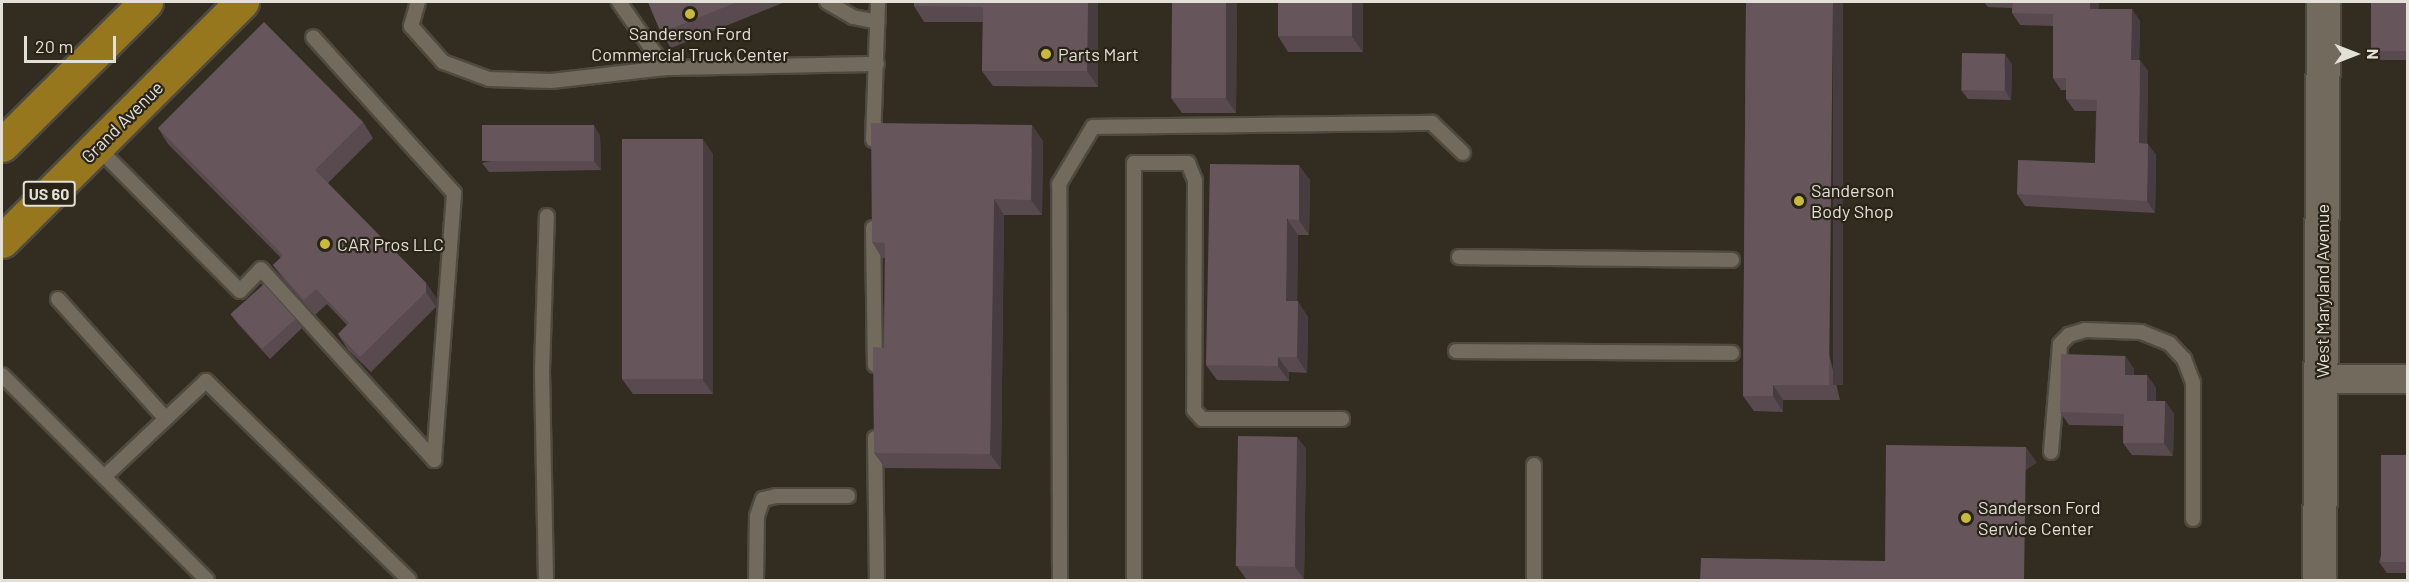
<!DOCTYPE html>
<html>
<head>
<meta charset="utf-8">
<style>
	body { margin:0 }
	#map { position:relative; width:2409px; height:582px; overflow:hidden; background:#332d21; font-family:Barlow,sans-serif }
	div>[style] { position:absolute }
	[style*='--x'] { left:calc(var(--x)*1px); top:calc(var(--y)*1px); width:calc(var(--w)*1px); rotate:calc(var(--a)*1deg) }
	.roads { filter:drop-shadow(2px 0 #4f4a40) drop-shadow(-2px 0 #4f4a40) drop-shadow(0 2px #4f4a40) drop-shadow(0 -2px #4f4a40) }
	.service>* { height:14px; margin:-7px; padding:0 7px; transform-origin:7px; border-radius:7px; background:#726b5d }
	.minor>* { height:28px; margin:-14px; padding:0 14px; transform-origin:14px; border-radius:14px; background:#726b5d }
	.tertiary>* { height:33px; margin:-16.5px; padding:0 16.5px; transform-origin:16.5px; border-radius:16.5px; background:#726b5d }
	.trunk>* { height:33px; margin:-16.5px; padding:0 16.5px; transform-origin:16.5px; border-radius:16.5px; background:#97771e }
	.wall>* { inset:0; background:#584a4f }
	.shaded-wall>* { inset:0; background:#473c40; transform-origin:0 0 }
	.building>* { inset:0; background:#66565c; transform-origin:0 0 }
	.dots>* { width:16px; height:16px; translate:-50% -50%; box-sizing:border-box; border:3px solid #292318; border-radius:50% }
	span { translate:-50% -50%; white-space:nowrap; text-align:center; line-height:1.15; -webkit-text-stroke:4.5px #292318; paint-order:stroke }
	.shield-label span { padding:2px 4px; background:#292318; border:2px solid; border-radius:4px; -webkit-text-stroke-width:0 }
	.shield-label { font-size:16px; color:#e3e0d8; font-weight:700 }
	.poi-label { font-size:18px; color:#e3e0d8 }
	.left { translate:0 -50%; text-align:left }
	.street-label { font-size:18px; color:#e3e0d8 }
	.frame { position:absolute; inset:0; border:3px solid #e3e0d8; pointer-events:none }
	.north { position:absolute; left:2325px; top:24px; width:60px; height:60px; -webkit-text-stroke:4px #292318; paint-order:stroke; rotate:90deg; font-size:16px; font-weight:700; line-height:24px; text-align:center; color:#e3e0d8 }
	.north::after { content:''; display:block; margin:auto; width:21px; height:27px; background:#e3e0d8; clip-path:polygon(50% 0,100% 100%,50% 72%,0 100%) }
	.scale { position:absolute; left:24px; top:36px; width:92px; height:27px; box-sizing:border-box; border:3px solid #e3e0d8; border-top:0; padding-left:8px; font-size:18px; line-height:21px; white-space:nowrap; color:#e3e0d8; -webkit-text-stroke:4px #292318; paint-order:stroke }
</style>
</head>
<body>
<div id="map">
	<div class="roads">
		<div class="service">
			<i style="--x:418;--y:2;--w:25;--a:106"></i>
			<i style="--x:411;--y:26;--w:48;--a:48.4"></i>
			<i style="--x:443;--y:62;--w:49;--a:20.3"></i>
			<i style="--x:489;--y:79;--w:62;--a:1.8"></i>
			<i style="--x:551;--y:81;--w:115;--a:-6.5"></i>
			<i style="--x:665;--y:68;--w:212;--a:-1.1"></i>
			<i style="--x:619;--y:2;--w:80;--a:55.1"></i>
			<i style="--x:827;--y:2;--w:30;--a:30"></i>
			<i style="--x:853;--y:17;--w:25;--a:11"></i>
			<i style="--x:873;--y:140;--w:138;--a:-87.9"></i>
			<i style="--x:97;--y:147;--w:203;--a:45.2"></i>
			<i style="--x:240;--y:291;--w:30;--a:-46"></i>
			<i style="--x:261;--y:269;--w:258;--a:47.8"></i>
			<i style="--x:434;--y:460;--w:268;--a:-85.7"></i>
			<i style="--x:454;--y:193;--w:210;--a:-132.1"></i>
			<i style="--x:873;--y:228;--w:137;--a:89.2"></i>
			<i style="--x:1459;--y:257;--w:273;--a:0.6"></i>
			<i style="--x:58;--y:299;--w:161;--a:48"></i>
			<i style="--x:1456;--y:351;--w:276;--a:0.4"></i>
			<i style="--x:2;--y:375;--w:290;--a:45"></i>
			<i style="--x:875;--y:438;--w:142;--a:89.2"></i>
			<i style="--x:2051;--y:452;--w:108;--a:-85.2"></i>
			<i style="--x:2060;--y:344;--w:13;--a:-45"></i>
			<i style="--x:2069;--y:335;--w:17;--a:-17"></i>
			<i style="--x:2085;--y:330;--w:56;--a:2"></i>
			<i style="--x:2141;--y:332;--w:31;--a:22"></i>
			<i style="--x:2170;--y:344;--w:21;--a:47"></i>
			<i style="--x:2184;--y:359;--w:26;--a:69"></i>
			<i style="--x:2193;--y:383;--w:136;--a:90"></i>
			<i style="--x:104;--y:477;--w:140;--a:-43.3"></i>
			<i style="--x:206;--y:381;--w:284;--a:44.4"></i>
			<i style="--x:546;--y:580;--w:209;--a:-91.1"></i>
			<i style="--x:542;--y:371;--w:155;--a:-88.2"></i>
			<i style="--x:756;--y:580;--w:64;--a:-89.1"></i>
			<i style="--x:757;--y:516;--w:18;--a:-71"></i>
			<i style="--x:763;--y:499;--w:13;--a:-13"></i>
			<i style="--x:776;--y:496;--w:72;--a:0"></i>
			<i style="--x:1060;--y:580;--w:396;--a:-90.1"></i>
			<i style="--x:1059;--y:184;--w:66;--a:-59.2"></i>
			<i style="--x:1093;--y:127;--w:339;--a:-0.7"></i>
			<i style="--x:1432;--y:123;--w:43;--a:44.1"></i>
			<i style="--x:1134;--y:580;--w:417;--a:-90"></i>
			<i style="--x:1134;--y:163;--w:54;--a:0"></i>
			<i style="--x:1188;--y:163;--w:18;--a:68"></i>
			<i style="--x:1195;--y:180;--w:230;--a:90.2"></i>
			<i style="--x:1194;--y:410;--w:12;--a:48"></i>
			<i style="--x:1202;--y:419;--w:140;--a:0"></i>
			<i style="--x:1534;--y:580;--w:115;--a:-90"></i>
		</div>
		<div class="minor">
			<i style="--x:2322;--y:379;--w:86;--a:0"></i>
		</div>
		<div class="tertiary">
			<i style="--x:2319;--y:580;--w:578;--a:-89.6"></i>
		</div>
		<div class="trunk">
			<i style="--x:2;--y:145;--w:203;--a:-44.8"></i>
			<i style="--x:2;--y:241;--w:339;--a:-44.9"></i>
		</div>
	</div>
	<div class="wall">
		<i style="clip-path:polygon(648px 2px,785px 2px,671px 48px,661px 33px)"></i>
		<i style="clip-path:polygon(914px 2px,1098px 2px,1098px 87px,993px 86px,982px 71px,983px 22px,924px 22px,914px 6px)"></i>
		<i style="clip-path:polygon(1172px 2px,1237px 2px,1236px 113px,1182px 113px,1171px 98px)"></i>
		<i style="clip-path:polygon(1278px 2px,1363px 2px,1363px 52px,1288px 52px,1278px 36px)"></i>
		<i style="clip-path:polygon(1746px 2px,1840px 400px,1783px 400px,1783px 412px,1754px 411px,1743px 396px)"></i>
		<i style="clip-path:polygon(1984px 2px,2099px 2px,2098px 9px,2132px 9px,2140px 21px,2139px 60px,2148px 71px,2147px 143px,2156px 155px,2155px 213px,2025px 206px,2017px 194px,2095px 163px,2096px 111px,2075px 111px,2066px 99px,2066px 90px,2061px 90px,2053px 78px,2053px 26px,2020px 25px,2012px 13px,2012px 8px,1988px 7px)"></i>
		<i style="clip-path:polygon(2408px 2px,2408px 60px,2378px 60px,2371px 51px)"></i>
		<i style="clip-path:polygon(2012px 64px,2011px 100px,1968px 99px,1961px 90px)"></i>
		<i style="clip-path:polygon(363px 122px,373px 138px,328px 183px,426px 283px,437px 299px,436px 307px,371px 372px,348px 350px,338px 334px,347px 325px,327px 304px,315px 315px,284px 280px,273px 265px,281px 258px,168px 144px,158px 128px)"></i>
		<i style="clip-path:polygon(600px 135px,601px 170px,489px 172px,482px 163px)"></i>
		<i style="clip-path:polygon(1043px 141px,1042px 215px,1004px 215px,1001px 469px,885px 468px,874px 453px,884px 348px,885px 258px,882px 258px,872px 242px)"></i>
		<i style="clip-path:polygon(713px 154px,713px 394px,633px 394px,622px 379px)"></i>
		<i style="clip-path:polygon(1310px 180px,1309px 235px,1298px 235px,1297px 301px,1308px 317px,1307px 373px,1289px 372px,1289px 381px,1217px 380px,1206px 365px)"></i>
		<i style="clip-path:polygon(231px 315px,296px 319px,302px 328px,270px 359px,238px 324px)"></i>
		<i style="clip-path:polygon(2125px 356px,2134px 369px,2134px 375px,2147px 375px,2156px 388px,2156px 401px,2165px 401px,2174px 414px,2173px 456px,2132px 455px,2123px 443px,2123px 426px,2069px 425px,2060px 412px)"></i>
		<i style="clip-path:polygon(1297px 437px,1306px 449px,1304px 579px,1246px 579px,1237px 566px)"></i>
		<i style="clip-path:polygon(2408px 455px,2408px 573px,2387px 573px,2379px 562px)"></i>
	</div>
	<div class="shaded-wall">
		<i style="clip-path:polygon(1088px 2px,1098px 2px,1098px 87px,1087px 71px)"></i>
		<i style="clip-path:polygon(1226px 2px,1237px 2px,1236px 113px,1226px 98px)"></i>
		<i style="clip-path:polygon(1352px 2px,1363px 2px,1363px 52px,1352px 37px)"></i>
		<i style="left:1833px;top:2px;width:10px;height:383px"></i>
		<i style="clip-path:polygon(2090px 2px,2099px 2px,2098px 20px,2090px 9px)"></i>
		<i style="clip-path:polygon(2132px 9px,2140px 21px,2139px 71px,2131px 60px)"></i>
		<i style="clip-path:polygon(2005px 54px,2012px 64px,2011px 100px,2005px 90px)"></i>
		<i style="clip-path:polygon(2140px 60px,2148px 71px,2147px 155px,2139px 143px)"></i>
		<i style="clip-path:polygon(594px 125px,600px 135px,601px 170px,594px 161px)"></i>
		<i style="clip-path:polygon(1032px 125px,1043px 141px,1042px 215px,1031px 200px)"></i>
		<i style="clip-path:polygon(703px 139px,713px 154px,713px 394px,702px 379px)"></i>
		<i style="clip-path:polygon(2148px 144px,2156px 155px,2155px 213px,2147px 201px)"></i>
		<i style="clip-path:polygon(1299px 165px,1310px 180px,1309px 235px,1299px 220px)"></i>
		<i style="clip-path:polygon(994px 199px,1004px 215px,1001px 469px,990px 454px)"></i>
		<i style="clip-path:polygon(1287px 219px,1298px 235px,1297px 317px,1286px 301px)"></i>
		<i style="clip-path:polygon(426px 283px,437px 299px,436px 307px,426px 292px)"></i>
		<i style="clip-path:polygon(1298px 301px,1308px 317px,1307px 373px,1297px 357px)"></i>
		<i style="clip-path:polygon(2125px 356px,2134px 369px,2133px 387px,2125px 375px)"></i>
		<i style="clip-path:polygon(1278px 357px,1289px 372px,1289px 381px,1278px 366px)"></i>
		<i style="clip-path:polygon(2147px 375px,2156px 388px,2155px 413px,2147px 401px)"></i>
		<i style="clip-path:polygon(1773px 385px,1783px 400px,1783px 412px,1773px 396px)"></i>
		<i style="clip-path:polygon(2165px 401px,2174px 414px,2173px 456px,2164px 443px)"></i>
		<i style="clip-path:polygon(1297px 437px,1306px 449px,1304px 579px,1295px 567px)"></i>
		<i style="left:2026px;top:447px;width:19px;height:133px;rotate:55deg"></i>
	</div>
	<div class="building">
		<i style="clip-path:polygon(648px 2px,737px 2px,661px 33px)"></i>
		<i style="clip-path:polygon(914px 2px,1088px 2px,1087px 71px,982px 71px,983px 7px,914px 6px)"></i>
		<i style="left:1172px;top:2px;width:54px;height:96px"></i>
		<i style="left:1278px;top:2px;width:74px;height:34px"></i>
		<i style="clip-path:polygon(1746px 2px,1833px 2px,1829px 385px,1773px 385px,1773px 396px,1743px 396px)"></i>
		<i style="clip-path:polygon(2013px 2px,2090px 2px,2090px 9px,2132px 9px,2131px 60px,2140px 60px,2139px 143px,2148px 144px,2147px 201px,2017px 194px,2018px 160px,2095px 163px,2097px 100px,2066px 99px,2066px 78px,2053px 78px,2053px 14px,2012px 13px)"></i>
		<i style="left:2371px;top:2px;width:37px;height:49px"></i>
		<i style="clip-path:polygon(264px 22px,363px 122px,315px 170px,426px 283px,426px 292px,360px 357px,338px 334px,349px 323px,316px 289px,304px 300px,273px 265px,283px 255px,158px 128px)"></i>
		<i style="left:1962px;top:53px;width:43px;height:37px;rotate:1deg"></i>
		<i style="clip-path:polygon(871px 123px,1032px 125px,1031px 200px,994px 199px,990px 454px,874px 453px,873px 347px,884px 348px,885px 243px,872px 242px)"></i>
		<i style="left:594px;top:125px;width:36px;height:112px;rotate:90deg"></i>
		<i style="left:622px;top:139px;width:81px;height:240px"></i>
		<i style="clip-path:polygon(1210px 164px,1299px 165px,1299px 220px,1287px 219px,1286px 301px,1298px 301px,1297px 357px,1278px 357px,1278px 366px,1206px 365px)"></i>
		<i style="left:264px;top:284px;width:47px;height:45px;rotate:48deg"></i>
		<i style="clip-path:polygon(2061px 354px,2125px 356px,2125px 375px,2147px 375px,2147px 401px,2165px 401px,2164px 443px,2123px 443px,2124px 414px,2060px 412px)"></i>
		<i style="left:1238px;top:436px;width:59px;height:130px;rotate:1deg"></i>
		<i style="clip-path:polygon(1886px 445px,2026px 447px,2024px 580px,1700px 580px,1701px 558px,1885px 561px)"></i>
		<i style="left:2381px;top:455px;width:27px;height:107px"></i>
	</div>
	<div class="dots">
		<i style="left:690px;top:14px;background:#c9ba3a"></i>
		<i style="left:1046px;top:54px;background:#c9ba3a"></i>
		<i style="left:1799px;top:201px;background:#c9ba3a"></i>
		<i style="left:325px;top:244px;background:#c9ba3a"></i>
		<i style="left:1966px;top:518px;background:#c9ba3a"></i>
	</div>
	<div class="shield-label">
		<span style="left:49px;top:194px">US 60</span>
	</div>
	<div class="poi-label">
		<span style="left:690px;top:44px">Sanderson Ford<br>Commercial Truck Center</span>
		<span class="left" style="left:1058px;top:54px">Parts Mart</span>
		<span class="left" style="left:1811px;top:201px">Sanderson<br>Body Shop</span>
		<span class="left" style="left:337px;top:244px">CAR Pros LLC</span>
		<span class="left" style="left:1978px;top:518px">Sanderson Ford<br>Service Center</span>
	</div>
	<div class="street-label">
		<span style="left:122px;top:122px;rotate:-45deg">Grand Avenue</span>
		<span style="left:2322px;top:291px;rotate:-90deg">West Maryland Avenue</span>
	</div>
	<div class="frame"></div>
	<div class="north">N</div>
	<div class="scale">20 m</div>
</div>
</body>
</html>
